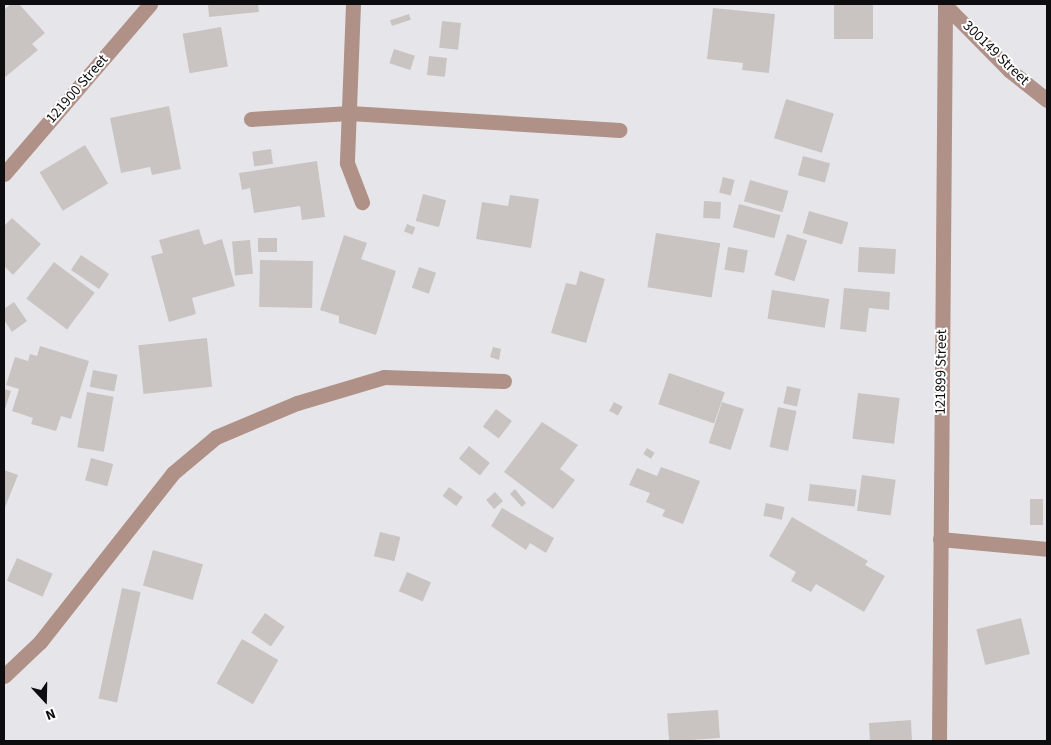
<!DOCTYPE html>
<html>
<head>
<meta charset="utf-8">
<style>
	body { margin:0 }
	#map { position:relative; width:1051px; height:745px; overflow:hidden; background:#e6e6ea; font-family:"Source Sans 3",sans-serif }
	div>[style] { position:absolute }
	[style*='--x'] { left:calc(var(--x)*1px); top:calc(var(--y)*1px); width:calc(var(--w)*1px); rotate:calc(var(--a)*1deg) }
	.building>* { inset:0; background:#c9c4c2; transform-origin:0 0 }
	.street>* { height:15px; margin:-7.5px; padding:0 7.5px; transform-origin:7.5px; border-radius:7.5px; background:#af9187 }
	span { translate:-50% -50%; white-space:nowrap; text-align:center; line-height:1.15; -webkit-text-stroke:4px #fff; paint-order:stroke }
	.street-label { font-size:15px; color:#0d0d0f }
	.frame { position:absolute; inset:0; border:5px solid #0d0d0f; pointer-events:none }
	.north { position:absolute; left:20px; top:675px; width:50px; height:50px; -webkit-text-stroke:4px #fff; paint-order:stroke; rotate:159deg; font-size:14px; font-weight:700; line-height:20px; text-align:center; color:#0d0d0f }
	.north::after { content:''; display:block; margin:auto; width:18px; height:22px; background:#0d0d0f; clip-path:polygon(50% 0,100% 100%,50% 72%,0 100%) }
</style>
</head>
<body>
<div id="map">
	<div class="building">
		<i style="clip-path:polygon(11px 4px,19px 4px,45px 33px,32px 44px,38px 50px,4px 78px,4px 10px)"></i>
		<i style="clip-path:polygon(208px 4px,258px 4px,259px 12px,209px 17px)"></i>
		<i style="left:834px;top:4px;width:39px;height:35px"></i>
		<i style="clip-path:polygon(713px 8px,775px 14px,769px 73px,742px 70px,743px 63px,707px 59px)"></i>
		<i style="left:409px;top:14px;width:6px;height:20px;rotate:72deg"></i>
		<i style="left:442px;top:21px;width:19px;height:27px;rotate:6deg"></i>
		<i style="left:221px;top:27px;width:40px;height:39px;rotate:80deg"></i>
		<i style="left:394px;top:49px;width:22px;height:15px;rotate:18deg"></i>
		<i style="left:429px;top:56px;width:18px;height:19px;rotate:6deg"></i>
		<i style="left:786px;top:99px;width:50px;height:41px;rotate:17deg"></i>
		<i style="clip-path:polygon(169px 106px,181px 169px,152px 175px,150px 167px,121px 173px,110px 118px)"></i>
		<i style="left:85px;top:145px;width:45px;height:53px;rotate:59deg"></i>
		<i style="left:271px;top:149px;width:15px;height:19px;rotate:82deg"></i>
		<i style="left:803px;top:156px;width:28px;height:20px;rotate:15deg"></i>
		<i style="clip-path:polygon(317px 161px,325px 217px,302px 220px,300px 206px,254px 213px,250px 188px,242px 190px,239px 173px)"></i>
		<i style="left:723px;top:177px;width:12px;height:16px;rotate:14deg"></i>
		<i style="left:750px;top:180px;width:40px;height:22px;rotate:16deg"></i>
		<i style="left:423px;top:194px;width:24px;height:28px;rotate:15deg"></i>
		<i style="clip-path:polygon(510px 195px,539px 199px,531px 248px,476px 239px,482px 202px,508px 206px)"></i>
		<i style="left:704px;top:201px;width:17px;height:17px;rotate:3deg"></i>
		<i style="left:739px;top:204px;width:43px;height:24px;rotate:15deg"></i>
		<i style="left:809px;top:211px;width:41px;height:23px;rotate:16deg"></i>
		<i style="clip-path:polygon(12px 218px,41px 244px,13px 275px,4px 266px,4px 226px)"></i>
		<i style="left:407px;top:224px;width:9px;height:8px;rotate:21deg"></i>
		<i style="clip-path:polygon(199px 229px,204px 245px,222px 239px,235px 286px,192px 298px,196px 314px,169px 322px,151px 256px,163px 253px,159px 240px)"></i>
		<i style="left:656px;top:233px;width:65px;height:55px;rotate:9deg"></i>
		<i style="left:787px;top:234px;width:21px;height:43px;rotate:17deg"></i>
		<i style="clip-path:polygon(344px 235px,367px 243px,361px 259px,396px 271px,376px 335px,339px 323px,339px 316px,320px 310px)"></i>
		<i style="left:258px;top:238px;width:19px;height:14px"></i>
		<i style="left:250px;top:240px;width:34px;height:18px;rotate:85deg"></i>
		<i style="left:728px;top:247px;width:20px;height:23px;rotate:9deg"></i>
		<i style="left:859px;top:247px;width:37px;height:25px;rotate:3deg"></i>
		<i style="left:81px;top:255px;width:34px;height:18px;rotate:34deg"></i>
		<i style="left:260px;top:260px;width:53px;height:47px;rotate:1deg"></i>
		<i style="left:54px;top:262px;width:51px;height:46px;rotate:37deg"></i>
		<i style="left:419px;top:267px;width:18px;height:22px;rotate:19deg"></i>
		<i style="clip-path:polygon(580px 271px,605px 279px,586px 343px,551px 333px,566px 283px,576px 285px)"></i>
		<i style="clip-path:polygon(844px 288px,890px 292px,889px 310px,869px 308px,866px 332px,840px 329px)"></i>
		<i style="left:772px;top:290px;width:58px;height:29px;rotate:9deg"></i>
		<i style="clip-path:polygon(14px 302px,27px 321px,12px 332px,4px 320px,4px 309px)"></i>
		<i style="left:207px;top:338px;width:49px;height:69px;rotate:84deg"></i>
		<i style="clip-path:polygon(40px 346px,89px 361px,71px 419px,61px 416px,56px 431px,31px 424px,33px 418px,12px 411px,19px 389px,6px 385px,15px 357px,28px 361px,30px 354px,37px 356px)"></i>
		<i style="clip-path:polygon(493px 347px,501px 349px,499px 360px,490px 357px)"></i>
		<i style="left:93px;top:370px;width:25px;height:17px;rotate:11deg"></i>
		<i style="left:669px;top:373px;width:59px;height:33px;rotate:19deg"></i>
		<i style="left:787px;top:386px;width:14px;height:18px;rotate:12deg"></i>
		<i style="clip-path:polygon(4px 389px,11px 391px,4px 412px)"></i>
		<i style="left:87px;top:392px;width:27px;height:56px;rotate:10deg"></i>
		<i style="left:858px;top:393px;width:42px;height:46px;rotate:7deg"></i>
		<i style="left:614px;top:402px;width:10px;height:10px;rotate:29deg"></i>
		<i style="left:722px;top:402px;width:23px;height:43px;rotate:18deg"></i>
		<i style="left:778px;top:407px;width:19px;height:41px;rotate:12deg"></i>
		<i style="left:496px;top:409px;width:20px;height:22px;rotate:37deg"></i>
		<i style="clip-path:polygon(542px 422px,578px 445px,560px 469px,575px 480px,553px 509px,504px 472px)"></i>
		<i style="left:469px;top:446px;width:27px;height:16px;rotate:39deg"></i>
		<i style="left:647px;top:448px;width:9px;height:7px;rotate:32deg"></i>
		<i style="left:91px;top:458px;width:23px;height:23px;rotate:15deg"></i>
		<i style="clip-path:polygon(661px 467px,700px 481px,683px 524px,662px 516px,665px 510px,646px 502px,650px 493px,629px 485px,637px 468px,657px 476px)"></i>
		<i style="clip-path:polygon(4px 470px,18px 475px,4px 510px)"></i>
		<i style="left:862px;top:475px;width:34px;height:36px;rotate:8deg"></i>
		<i style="left:810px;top:484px;width:47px;height:17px;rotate:7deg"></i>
		<i style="left:449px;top:487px;width:17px;height:11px;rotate:36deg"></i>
		<i style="clip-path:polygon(515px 489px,526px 503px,522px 507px,510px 494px)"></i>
		<i style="left:495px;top:492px;width:12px;height:12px;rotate:48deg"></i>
		<i style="left:1030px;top:499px;width:13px;height:26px"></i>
		<i style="left:766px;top:503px;width:19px;height:13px;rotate:12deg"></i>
		<i style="clip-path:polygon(502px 508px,554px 538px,546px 553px,530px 543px,526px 550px,491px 526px)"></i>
		<i style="clip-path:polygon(792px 517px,868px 561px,865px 565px,885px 576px,864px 612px,816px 584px,811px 592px,791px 581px,796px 572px,769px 556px)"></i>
		<i style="left:380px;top:532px;width:21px;height:25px;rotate:14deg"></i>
		<i style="left:153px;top:550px;width:52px;height:37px;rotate:16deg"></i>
		<i style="left:17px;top:558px;width:39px;height:25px;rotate:24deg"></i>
		<i style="left:407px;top:572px;width:26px;height:21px;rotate:23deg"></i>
		<i style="left:122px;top:588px;width:19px;height:113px;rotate:12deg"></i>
		<i style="left:265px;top:613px;width:24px;height:24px;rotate:35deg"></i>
		<i style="left:1021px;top:618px;width:37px;height:46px;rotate:76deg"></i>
		<i style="left:242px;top:639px;width:42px;height:51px;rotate:30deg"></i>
		<i style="left:718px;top:710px;width:28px;height:51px;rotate:86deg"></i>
		<i style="clip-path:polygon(911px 720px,912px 741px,870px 741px,869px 723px)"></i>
	</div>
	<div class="street">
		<i style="--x:353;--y:4;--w:159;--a:92.2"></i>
		<i style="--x:347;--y:163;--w:42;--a:69"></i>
		<i style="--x:945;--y:5;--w:91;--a:45.4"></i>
		<i style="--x:1009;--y:70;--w:48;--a:38.3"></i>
		<i style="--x:251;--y:119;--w:99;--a:-3.5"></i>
		<i style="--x:350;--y:113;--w:270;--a:3.6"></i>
		<i style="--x:4;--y:174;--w:224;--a:-49.3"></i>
		<i style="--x:940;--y:539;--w:107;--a:5.3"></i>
		<i style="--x:4;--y:676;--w:50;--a:-43.4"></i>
		<i style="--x:40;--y:642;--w:215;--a:-51.8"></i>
		<i style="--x:173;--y:473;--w:56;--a:-39.9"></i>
		<i style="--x:216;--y:437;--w:88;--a:-22.8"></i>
		<i style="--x:297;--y:403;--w:91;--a:-16.6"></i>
		<i style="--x:384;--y:377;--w:120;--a:1.9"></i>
		<i style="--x:939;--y:741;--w:737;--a:-89.53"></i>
	</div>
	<div class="street-label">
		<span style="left:996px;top:53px;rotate:44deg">300149 Street</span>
		<span style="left:77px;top:89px;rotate:-49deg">121900 Street</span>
		<span style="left:941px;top:372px;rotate:-89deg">121899 Street</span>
	</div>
	<div class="frame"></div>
	<div class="north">N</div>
</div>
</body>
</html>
